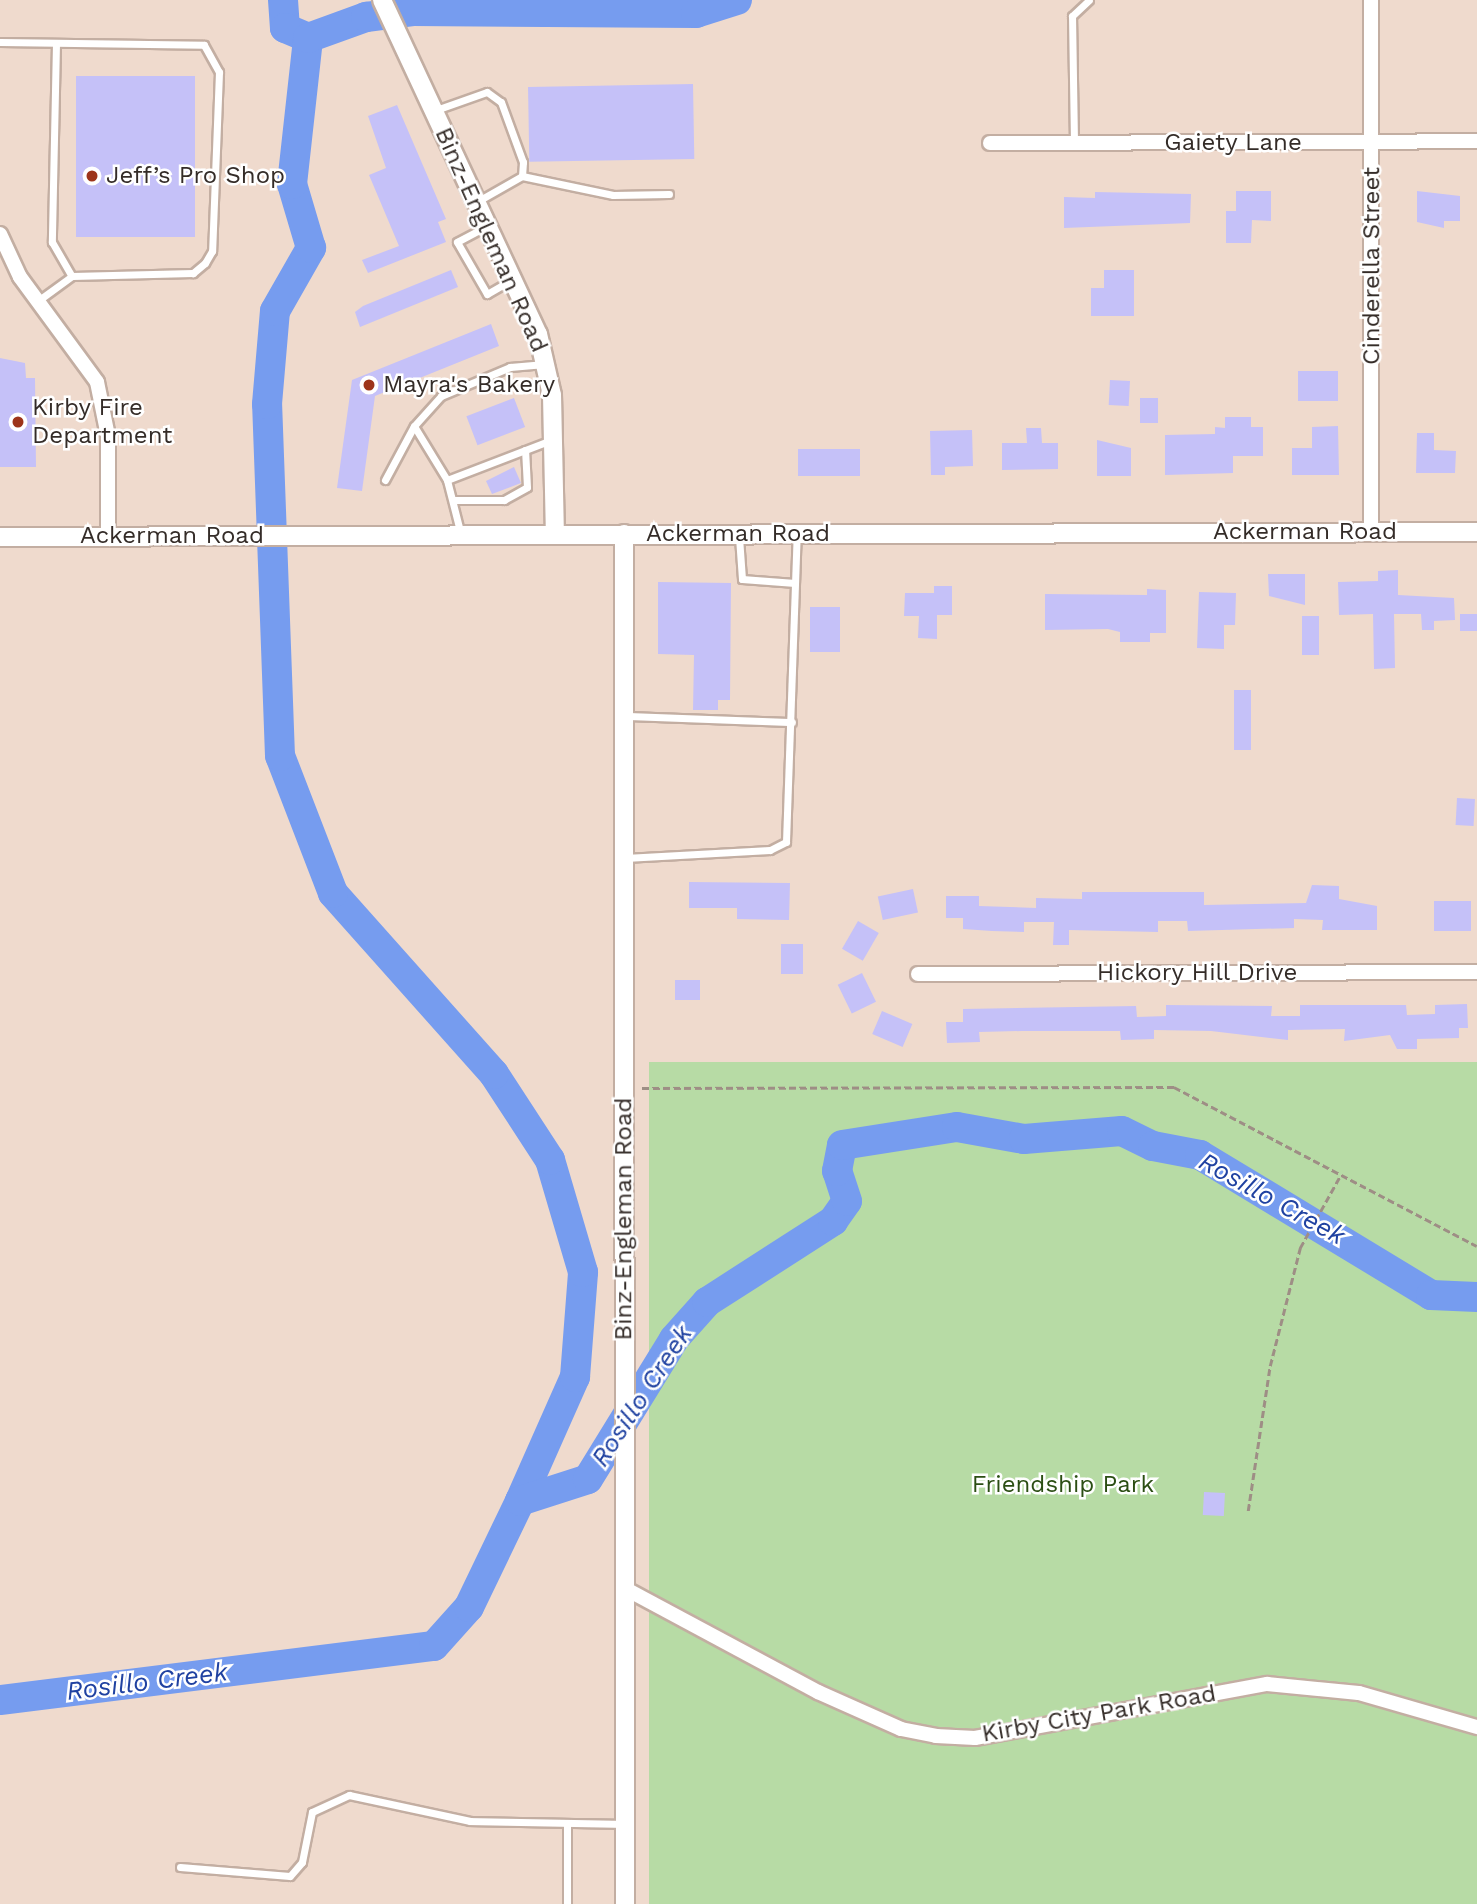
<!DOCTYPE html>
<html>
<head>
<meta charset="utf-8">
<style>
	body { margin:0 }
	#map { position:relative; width:1477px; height:1904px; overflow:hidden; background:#efdacd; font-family:"Work Sans",sans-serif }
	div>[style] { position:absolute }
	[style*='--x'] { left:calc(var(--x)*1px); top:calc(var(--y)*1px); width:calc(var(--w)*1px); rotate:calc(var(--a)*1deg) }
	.green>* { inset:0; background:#b7dba5; transform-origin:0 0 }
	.river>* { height:30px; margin:-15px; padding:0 15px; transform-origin:15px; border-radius:15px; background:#769cef }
	.building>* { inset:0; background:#c5c1f8; transform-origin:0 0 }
	.path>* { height:2.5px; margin-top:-1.25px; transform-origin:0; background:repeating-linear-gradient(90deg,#9e8e85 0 7px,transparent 0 10.5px) }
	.roads { filter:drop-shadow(2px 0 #c3aea2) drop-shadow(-2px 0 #c3aea2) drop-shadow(0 2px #c3aea2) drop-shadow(0 -2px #c3aea2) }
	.service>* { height:7px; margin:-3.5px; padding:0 3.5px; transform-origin:3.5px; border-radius:3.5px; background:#fff }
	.minor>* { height:14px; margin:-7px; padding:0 7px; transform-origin:7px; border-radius:7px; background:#fff }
	.tertiary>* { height:18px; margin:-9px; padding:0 9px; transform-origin:9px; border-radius:9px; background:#fff }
	.dots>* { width:19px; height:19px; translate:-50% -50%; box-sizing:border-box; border:4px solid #fff; border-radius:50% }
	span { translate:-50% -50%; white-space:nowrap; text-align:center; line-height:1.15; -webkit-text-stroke:5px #fff; paint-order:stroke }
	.street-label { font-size:24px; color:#342c28 }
	.poi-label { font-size:24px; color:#342c28 }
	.left { translate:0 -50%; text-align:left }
	.park-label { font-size:24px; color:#2b4e13 }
	.water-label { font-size:26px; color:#2042a1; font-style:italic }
</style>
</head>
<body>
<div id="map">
	<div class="green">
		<i style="left:1477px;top:1062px;width:842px;height:828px;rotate:90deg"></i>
	</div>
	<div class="river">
		<i style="--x:283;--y:0;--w:28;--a:86"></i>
		<i style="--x:285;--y:28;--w:25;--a:23"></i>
		<i style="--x:520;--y:1501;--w:136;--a:-66.1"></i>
		<i style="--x:575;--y:1377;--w:105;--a:-85.6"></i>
		<i style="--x:583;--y:1272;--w:117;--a:-106.4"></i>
		<i style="--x:550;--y:1160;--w:103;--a:-123.1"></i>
		<i style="--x:494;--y:1074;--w:242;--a:-131.7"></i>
		<i style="--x:333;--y:893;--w:147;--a:-111.1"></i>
		<i style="--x:280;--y:756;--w:352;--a:-92.1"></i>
		<i style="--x:267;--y:404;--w:93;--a:-85.1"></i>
		<i style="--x:275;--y:311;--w:73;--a:-60.3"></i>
		<i style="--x:311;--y:248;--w:67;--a:-106.5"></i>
		<i style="--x:292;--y:184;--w:147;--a:-83.7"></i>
		<i style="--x:308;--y:38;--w:62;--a:-19.9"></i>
		<i style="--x:366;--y:17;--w:47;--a:-7.3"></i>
		<i style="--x:413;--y:11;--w:283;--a:0.4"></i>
		<i style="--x:696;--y:13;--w:43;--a:-17.6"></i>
		<i style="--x:0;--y:1700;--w:437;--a:-7.1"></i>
		<i style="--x:434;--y:1646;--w:52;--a:-48.1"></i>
		<i style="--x:469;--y:1607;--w:118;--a:-64.3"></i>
		<i style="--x:520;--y:1501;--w:71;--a:-17.9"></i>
		<i style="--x:588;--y:1479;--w:164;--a:-58.4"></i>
		<i style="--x:674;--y:1339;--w:50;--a:-48.3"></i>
		<i style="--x:707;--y:1302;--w:150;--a:-32.7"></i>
		<i style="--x:833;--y:1221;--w:24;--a:-55"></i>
		<i style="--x:847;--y:1201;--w:32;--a:-108"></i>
		<i style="--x:837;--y:1171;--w:26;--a:-79"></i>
		<i style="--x:842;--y:1145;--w:116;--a:-8.9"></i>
		<i style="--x:957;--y:1127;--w:68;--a:10.2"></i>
		<i style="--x:1024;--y:1139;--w:98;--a:-4.7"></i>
		<i style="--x:1122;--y:1131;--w:34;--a:26"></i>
		<i style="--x:1153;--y:1146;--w:48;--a:10.8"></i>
		<i style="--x:1200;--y:1155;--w:270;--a:31.2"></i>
		<i style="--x:1431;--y:1295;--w:46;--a:2.5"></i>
	</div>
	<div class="building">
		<i style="left:76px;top:76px;width:119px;height:161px"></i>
		<i style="left:693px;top:84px;width:75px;height:165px;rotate:89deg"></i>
		<i style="clip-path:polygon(397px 105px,446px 219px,438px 222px,446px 242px,368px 273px,362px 260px,399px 246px,369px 175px,386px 168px,368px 116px)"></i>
		<i style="clip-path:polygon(1236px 191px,1271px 191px,1271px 221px,1252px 220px,1251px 243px,1226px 243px,1226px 211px,1236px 211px)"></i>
		<i style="clip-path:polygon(1417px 191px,1460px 196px,1460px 221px,1444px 221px,1444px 228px,1417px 222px)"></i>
		<i style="clip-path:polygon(1095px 192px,1191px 194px,1190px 223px,1064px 228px,1064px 197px,1095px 198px)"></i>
		<i style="clip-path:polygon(451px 270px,458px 287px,360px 327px,355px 312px,363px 306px)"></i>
		<i style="clip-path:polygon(1104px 270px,1134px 270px,1134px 316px,1091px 316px,1091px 288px,1104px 288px)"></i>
		<i style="clip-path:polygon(491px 324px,499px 346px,375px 396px,362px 491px,337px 488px,352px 380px)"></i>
		<i style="clip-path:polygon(0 358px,25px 363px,26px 378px,35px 378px,36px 467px,0 467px)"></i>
		<i style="left:1298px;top:371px;width:40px;height:30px"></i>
		<i style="left:1110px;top:380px;width:20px;height:25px;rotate:3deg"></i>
		<i style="left:514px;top:398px;width:31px;height:51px;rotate:69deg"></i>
		<i style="left:1140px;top:398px;width:18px;height:25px"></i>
		<i style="clip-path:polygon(1225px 417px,1251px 417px,1251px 427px,1263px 427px,1263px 456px,1233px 456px,1233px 473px,1165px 475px,1165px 435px,1215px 434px,1215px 427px,1225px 428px)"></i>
		<i style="clip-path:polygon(1338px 426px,1339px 475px,1292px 475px,1292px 448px,1312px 448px,1312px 427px)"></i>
		<i style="clip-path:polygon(1026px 428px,1041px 428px,1042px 443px,1058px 443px,1058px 469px,1002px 470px,1002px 443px,1027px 443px)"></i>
		<i style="clip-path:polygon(972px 430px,973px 466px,945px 467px,945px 475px,931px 475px,930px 431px)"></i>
		<i style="clip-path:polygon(1417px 433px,1434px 433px,1434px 450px,1456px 451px,1455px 473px,1416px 473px)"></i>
		<i style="clip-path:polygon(1097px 440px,1131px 448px,1131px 476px,1097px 476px)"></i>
		<i style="left:860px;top:449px;width:27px;height:62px;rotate:90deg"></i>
		<i style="clip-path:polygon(514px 467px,521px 483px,492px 494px,486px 481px)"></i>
		<i style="clip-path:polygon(1398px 570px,1398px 595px,1454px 598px,1455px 620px,1434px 621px,1434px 630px,1422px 630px,1421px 614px,1394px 614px,1395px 668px,1374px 669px,1373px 614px,1339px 615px,1338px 582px,1378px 581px,1378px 571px)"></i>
		<i style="clip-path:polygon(1268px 574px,1305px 574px,1305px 605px,1269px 596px)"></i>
		<i style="clip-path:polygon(658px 582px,731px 583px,730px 700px,718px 700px,718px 710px,693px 710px,694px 655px,658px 654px)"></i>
		<i style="clip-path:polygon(934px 586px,952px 586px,952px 615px,937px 615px,937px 639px,918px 638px,919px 616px,904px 616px,905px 593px,934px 593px)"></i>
		<i style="clip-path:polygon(1147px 589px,1166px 590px,1166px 633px,1150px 633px,1150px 642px,1120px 642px,1120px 632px,1108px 629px,1045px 630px,1045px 594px,1147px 595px)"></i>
		<i style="clip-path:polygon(1199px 592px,1236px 593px,1235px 625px,1224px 625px,1224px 649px,1197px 648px)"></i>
		<i style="left:810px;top:607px;width:30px;height:45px"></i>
		<i style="left:1460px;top:614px;width:17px;height:17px"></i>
		<i style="left:1302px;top:616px;width:17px;height:39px"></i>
		<i style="left:1234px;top:690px;width:17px;height:60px"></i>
		<i style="left:1457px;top:798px;width:18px;height:27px;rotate:3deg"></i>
		<i style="clip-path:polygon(689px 882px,790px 883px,789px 920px,737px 919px,737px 908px,689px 908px)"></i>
		<i style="clip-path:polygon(1312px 885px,1339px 886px,1339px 899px,1377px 906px,1377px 930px,1322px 930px,1323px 920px,1294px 919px,1294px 928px,1188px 931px,1187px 921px,1158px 921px,1158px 932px,1069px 930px,1069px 945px,1053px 945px,1054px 922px,1024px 922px,1024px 932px,992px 931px,963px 929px,963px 918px,946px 918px,946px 896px,979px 896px,979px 906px,1036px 908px,1036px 898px,1082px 899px,1082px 892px,1204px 892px,1204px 905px,1256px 904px,1306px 903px)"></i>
		<i style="left:913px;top:889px;width:24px;height:36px;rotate:78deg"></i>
		<i style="left:1434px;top:901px;width:37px;height:30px"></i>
		<i style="left:858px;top:921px;width:24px;height:32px;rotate:30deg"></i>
		<i style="left:781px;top:944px;width:22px;height:30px"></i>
		<i style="left:862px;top:973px;width:32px;height:27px;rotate:64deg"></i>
		<i style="left:675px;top:980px;width:25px;height:20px"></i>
		<i style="clip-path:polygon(1467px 1004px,1468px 1028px,1459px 1028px,1459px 1038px,1417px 1039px,1417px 1049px,1397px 1049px,1390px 1035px,1344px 1041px,1345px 1029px,1288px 1030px,1288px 1040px,1211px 1031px,1154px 1030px,1154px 1039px,1121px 1040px,1120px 1031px,1022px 1031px,979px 1032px,980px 1042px,947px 1043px,946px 1022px,963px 1022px,963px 1009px,1136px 1006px,1137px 1017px,1166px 1016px,1166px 1005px,1272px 1006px,1271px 1016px,1300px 1016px,1300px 1005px,1406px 1005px,1407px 1015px,1435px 1014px,1435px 1005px)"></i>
		<i style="left:882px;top:1011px;width:33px;height:25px;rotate:23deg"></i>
		<i style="left:1204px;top:1492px;width:21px;height:23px;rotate:3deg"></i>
	</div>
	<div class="path">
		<i style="--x:642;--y:1088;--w:532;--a:-0.11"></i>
		<i style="--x:1174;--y:1087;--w:342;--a:27.7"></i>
		<i style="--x:1248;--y:1511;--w:147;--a:-81.4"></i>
		<i style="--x:1270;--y:1366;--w:122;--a:-75.7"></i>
		<i style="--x:1300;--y:1248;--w:82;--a:-60.9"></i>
	</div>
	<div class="roads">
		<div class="service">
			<i style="--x:0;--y:42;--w:204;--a:0.8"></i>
			<i style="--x:204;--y:45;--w:31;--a:61"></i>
			<i style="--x:219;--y:72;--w:179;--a:92.2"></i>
			<i style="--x:212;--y:251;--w:14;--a:120"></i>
			<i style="--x:205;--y:263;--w:16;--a:140"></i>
			<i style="--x:193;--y:273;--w:121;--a:178.6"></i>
			<i style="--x:72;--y:276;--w:41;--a:144"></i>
			<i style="--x:56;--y:43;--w:199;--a:91.2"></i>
			<i style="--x:52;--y:242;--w:39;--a:60"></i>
			<i style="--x:433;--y:111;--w:57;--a:-19.4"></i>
			<i style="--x:487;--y:92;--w:17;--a:36"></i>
			<i style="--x:501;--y:102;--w:64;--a:69.9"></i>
			<i style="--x:523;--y:162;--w:14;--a:94"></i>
			<i style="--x:522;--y:176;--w:51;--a:150.4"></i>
			<i style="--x:1074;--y:142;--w:126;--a:-90.9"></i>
			<i style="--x:1072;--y:16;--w:23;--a:-43"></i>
			<i style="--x:522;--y:176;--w:93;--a:11.8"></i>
			<i style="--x:613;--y:195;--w:56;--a:-1"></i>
			<i style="--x:487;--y:226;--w:34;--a:152"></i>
			<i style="--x:457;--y:242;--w:60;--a:60"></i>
			<i style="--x:487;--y:294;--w:28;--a:-30"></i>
			<i style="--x:385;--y:480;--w:61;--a:-61.8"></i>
			<i style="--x:447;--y:480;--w:111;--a:-21"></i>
			<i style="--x:455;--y:500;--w:49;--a:0"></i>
			<i style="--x:504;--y:500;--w:26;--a:-29"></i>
			<i style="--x:527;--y:487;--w:37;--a:-93"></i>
			<i style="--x:461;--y:535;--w:57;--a:-104.3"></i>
			<i style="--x:447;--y:480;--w:63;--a:-121.4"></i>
			<i style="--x:414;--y:426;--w:40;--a:-48"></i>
			<i style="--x:441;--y:396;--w:75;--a:-22.8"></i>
			<i style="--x:510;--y:367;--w:32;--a:-5"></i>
			<i style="--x:739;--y:537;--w:42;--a:85.9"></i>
			<i style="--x:742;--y:579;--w:53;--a:4.3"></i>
			<i style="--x:625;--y:716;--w:167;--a:2.1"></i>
			<i style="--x:625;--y:858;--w:145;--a:-3.2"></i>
			<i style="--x:770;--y:850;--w:18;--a:-27"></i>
			<i style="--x:786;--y:842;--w:308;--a:-88"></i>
			<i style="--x:567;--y:1826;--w:78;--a:90"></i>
			<i style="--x:180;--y:1867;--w:110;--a:4.7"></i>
			<i style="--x:290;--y:1876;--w:18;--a:-49"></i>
			<i style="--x:302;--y:1862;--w:51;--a:-78.7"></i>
			<i style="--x:312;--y:1812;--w:41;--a:-24.7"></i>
			<i style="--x:349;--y:1795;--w:124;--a:12.1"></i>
			<i style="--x:470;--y:1821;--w:154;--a:1.1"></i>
		</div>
		<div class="minor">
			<i style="--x:990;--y:143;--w:487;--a:-0.2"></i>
			<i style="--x:0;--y:234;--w:47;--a:65.1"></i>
			<i style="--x:20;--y:277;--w:130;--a:53.7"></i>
			<i style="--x:97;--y:382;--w:55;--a:78.5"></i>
			<i style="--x:108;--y:436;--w:100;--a:90"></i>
			<i style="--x:1371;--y:532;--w:532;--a:-90"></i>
			<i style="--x:918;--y:974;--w:559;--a:-0.2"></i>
			<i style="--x:624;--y:1588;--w:220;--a:28.2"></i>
			<i style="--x:818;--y:1692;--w:91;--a:24"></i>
			<i style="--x:901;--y:1729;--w:36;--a:11"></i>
			<i style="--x:936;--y:1736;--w:39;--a:3"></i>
			<i style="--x:975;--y:1738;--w:297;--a:-10.5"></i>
			<i style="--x:1267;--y:1684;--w:92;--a:5.6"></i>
			<i style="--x:1359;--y:1693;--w:123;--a:16.1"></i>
		</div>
		<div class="tertiary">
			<i style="--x:382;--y:0;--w:369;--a:65"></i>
			<i style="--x:538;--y:334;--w:63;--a:77.1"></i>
			<i style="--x:552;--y:395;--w:139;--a:88.8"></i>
			<i style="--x:624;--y:534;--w:1370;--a:89.96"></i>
			<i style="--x:0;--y:537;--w:1477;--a:-0.19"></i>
		</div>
	</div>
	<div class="dots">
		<i style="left:92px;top:176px;background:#9d341a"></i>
		<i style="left:369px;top:385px;background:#9d341a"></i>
		<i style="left:18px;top:422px;background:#9d341a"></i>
	</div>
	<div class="street-label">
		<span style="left:1233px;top:143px">Gaiety Lane</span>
		<span style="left:491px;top:240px;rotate:66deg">Binz-Engleman Road</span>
		<span style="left:1372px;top:266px;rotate:-90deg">Cinderella Street</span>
		<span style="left:1305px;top:532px">Ackerman Road</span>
		<span style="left:738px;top:534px">Ackerman Road</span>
		<span style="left:172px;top:536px">Ackerman Road</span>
		<span style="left:1197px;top:973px">Hickory Hill Drive</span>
		<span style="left:624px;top:1219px;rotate:-90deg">Binz-Engleman Road</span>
		<span style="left:1099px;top:1714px;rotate:-10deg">Kirby City Park Road</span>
	</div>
	<div class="poi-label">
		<span class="left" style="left:106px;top:176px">Jeff’s Pro Shop</span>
		<span class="left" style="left:383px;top:385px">Mayra's Bakery</span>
		<span class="left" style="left:32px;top:422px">Kirby Fire<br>Department</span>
	</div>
	<div class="park-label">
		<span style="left:1063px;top:1485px">Friendship Park</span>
	</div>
	<div class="water-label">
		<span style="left:1272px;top:1199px;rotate:29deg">Rosillo Creek</span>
		<span style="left:642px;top:1396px;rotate:-57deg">Rosillo Creek</span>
		<span style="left:147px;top:1682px;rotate:-7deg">Rosillo Creek</span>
	</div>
</div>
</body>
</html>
